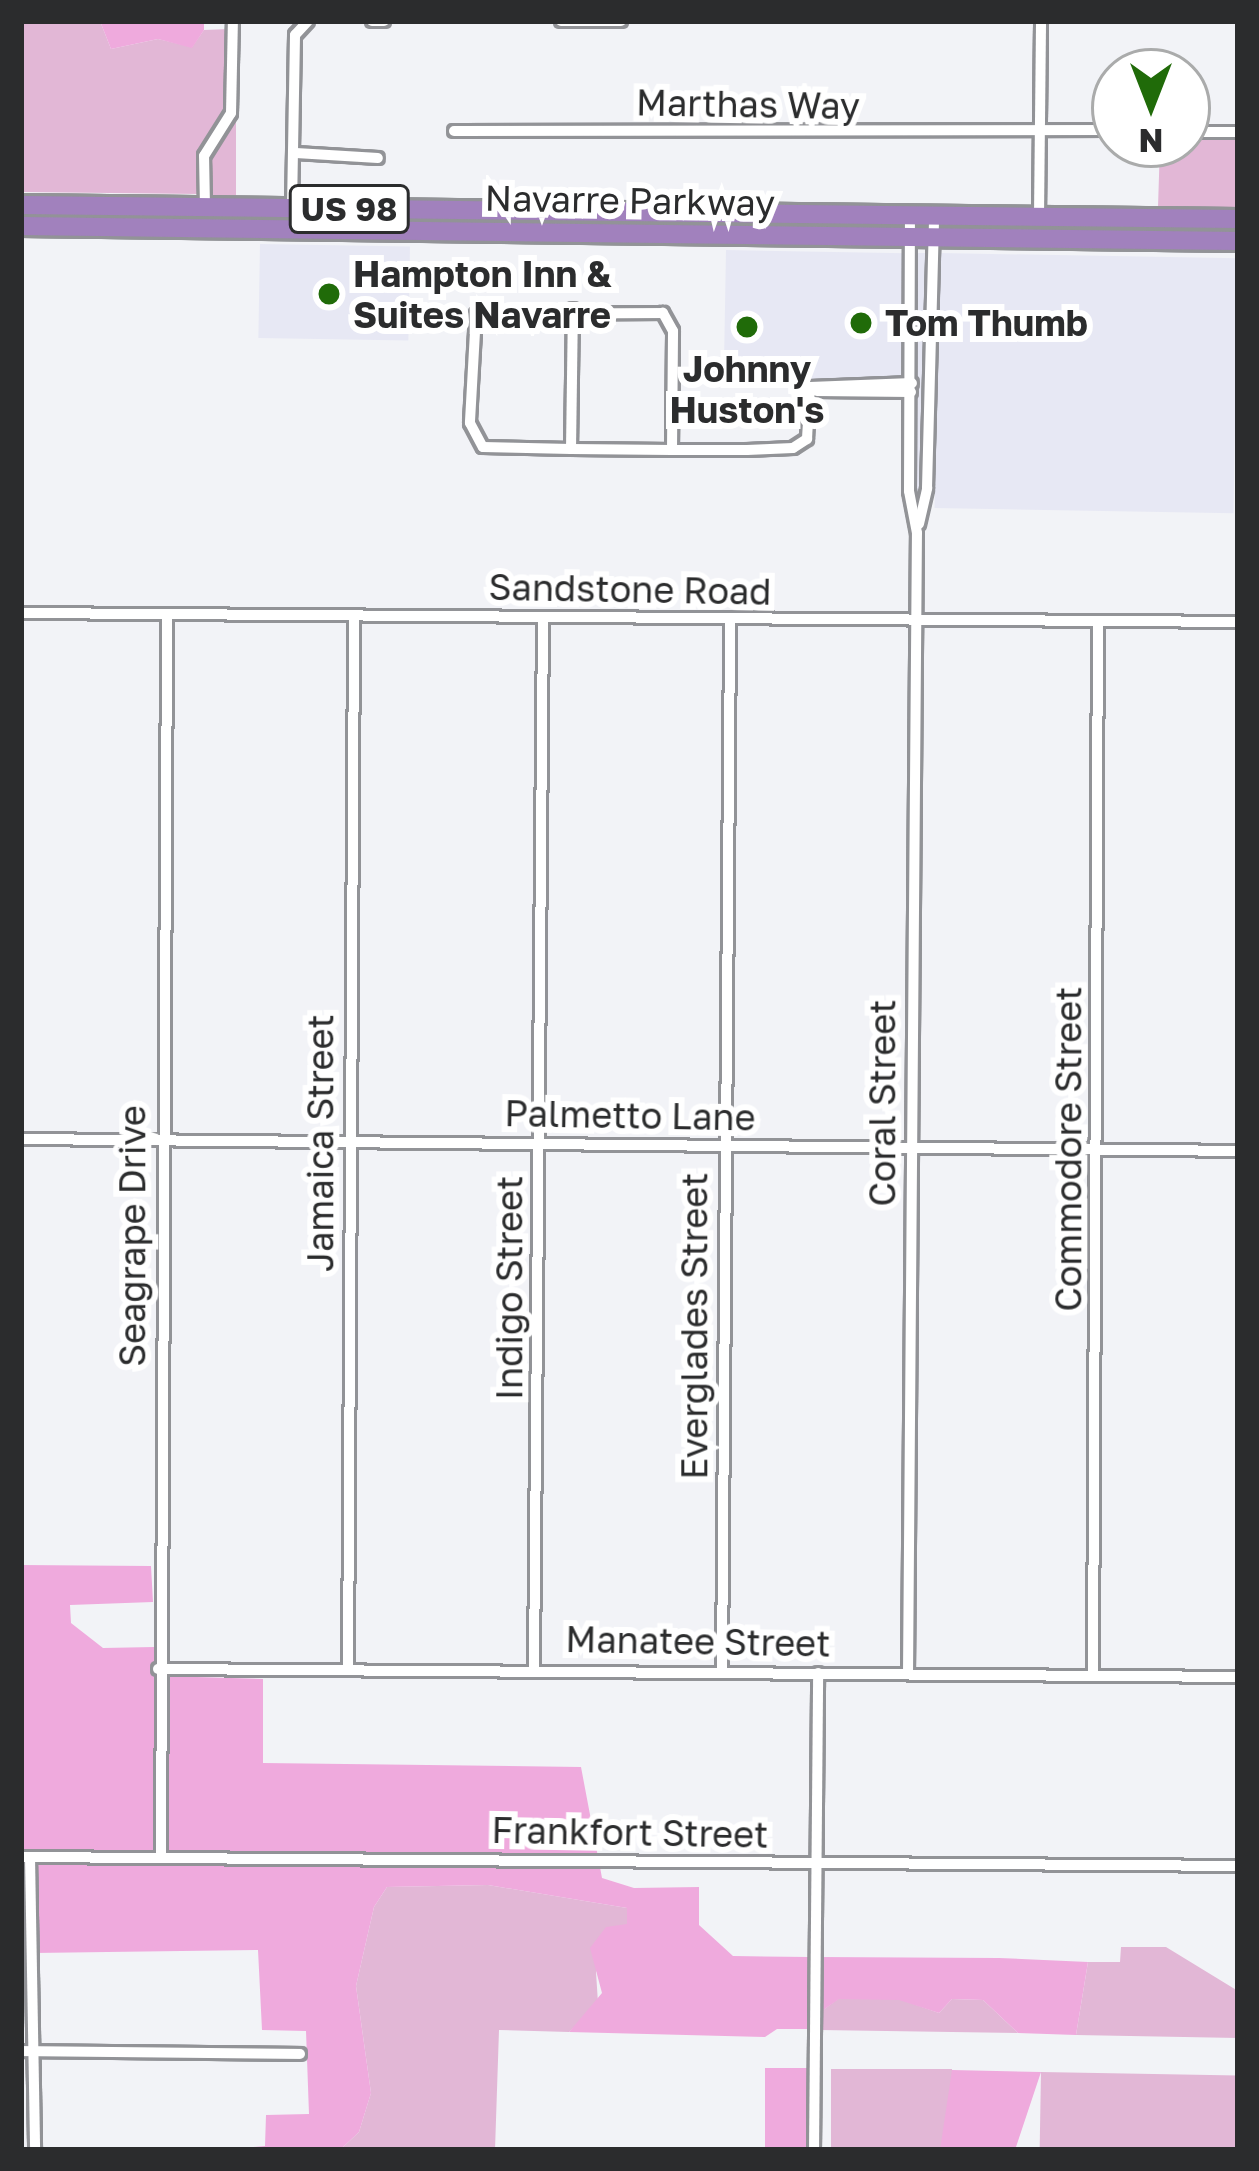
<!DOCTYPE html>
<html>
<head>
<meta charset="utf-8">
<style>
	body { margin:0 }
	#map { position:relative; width:1259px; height:2171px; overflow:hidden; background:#f2f3f7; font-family:"Golos Text",sans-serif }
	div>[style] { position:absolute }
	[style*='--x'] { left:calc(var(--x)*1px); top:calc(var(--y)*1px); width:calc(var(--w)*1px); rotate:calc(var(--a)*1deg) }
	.built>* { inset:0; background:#e7e8f4; transform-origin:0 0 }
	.green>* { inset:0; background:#e2b7d6; transform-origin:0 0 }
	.forest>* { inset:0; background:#efaadd; transform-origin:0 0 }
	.roads { filter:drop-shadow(3px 0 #929397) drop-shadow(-3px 0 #929397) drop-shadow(0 3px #929397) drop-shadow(0 -3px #929397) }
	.street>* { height:10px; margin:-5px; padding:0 5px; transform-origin:5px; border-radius:5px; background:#fff }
	.highway>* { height:18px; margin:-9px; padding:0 9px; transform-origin:9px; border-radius:9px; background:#a181bd }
	.dots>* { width:33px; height:33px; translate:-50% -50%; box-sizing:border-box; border:6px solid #fff; border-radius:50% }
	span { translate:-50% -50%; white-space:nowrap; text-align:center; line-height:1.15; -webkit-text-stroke:12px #fff; paint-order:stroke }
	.shield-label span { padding:3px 9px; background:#fff; border:3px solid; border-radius:9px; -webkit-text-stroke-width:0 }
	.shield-label { font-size:33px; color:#2b2c2d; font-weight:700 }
	.street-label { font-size:36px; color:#2b2c2d }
	.poi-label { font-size:36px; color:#2b2c2d; font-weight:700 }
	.left { translate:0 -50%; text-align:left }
	.frame { position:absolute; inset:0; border:24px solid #2b2c2d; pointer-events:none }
	.north { position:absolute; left:1091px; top:48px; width:120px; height:120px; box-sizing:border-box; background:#fff; border:3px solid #aaabab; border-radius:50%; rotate:180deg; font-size:33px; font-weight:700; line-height:48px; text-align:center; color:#2b2c2d }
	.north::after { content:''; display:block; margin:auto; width:42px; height:54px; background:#206b09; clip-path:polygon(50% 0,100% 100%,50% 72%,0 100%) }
</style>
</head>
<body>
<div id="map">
	<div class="built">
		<i style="left:260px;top:244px;width:150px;height:94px;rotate:1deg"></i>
		<i style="left:726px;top:250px;width:180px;height:132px;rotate:1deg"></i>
		<i style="clip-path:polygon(915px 253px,930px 253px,918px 507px,913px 491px)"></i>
		<i style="left:939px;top:253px;width:299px;height:255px;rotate:1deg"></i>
	</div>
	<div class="green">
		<i style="clip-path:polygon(21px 21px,100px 21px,111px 49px,158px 39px,192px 47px,204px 30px,229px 29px,226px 112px,201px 151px,199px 194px,21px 192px)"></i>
		<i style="clip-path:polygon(236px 61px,236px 195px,208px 195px,209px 155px,235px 113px)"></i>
		<i style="clip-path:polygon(1187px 137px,1238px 138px,1238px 208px,1158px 207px,1160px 144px,1187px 144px)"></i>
		<i style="clip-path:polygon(488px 1885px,627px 1908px,628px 1924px,596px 1972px,598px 2003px,569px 2032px,499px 2030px,495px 2150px,340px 2150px,359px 2132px,371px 2093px,356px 1986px,374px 1907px,387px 1887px)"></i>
		<i style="clip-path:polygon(1121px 1947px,1166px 1947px,1238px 1991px,1238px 2038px,1076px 2035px,1088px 1962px,1120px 1962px)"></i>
		<i style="clip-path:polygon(838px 1999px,899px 1999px,939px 2013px,952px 1999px,983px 2000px,1018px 2033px,820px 2030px,819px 2013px)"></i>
		<i style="left:831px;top:2069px;width:121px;height:81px"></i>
		<i style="left:1041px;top:2072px;width:197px;height:82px;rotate:1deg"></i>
	</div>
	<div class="forest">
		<i style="clip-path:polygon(100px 21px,204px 21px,204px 30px,192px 48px,158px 39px,111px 49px)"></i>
		<i style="clip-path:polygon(21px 1565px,151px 1566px,153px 1602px,70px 1605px,71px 1623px,103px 1648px,154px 1647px,156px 1851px,21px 1851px)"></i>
		<i style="clip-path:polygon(163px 1676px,263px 1679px,263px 1763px,581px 1767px,598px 1857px,165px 1851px)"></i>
		<i style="clip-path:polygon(35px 1862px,600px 1867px,602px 1878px,634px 1888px,699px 1887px,699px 1925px,733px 1956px,809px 1957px,809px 2029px,777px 2029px,765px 2037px,569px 2032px,602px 1993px,590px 1948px,606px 1927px,627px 1924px,627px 1908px,488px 1885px,387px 1887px,374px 1907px,356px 1986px,371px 2093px,359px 2132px,340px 2150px,222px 2150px,265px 2146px,266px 2115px,309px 2114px,306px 2031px,262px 2030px,258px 1950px,33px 1953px)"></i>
		<i style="clip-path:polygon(818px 1957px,999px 1958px,1088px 1962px,1076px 2035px,1018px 2033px,983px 2000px,952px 1999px,939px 2013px,899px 2000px,839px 1999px,819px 2013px,818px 2029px)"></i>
		<i style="left:765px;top:2068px;width:44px;height:82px"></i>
		<i style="clip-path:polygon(952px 2070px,1041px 2072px,1015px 2150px,940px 2150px)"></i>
	</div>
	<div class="roads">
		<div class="street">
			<i style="--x:372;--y:21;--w:12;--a:0"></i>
			<i style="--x:561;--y:21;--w:60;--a:0"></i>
			<i style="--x:454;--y:131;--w:661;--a:-0.09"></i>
			<i style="--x:1187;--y:132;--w:51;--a:0"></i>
			<i style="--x:296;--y:153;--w:82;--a:3.5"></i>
			<i style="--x:205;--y:207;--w:51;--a:-91.1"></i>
			<i style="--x:204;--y:156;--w:51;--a:-57.9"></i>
			<i style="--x:231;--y:113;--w:92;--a:-88.8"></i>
			<i style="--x:292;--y:208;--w:173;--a:-89"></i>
			<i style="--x:295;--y:35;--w:19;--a:-47"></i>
			<i style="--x:1039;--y:216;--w:195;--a:-89.4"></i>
			<i style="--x:810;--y:387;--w:102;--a:-2.2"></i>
			<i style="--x:817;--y:391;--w:94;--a:0.6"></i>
			<i style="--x:571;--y:449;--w:140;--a:-89.2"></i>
			<i style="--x:672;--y:450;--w:119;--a:-89.5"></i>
			<i style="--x:673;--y:331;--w:21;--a:-119"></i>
			<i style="--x:663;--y:313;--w:187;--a:179.7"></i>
			<i style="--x:476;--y:314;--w:109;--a:93.2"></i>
			<i style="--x:470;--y:423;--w:27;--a:62"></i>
			<i style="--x:483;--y:447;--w:88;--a:1.3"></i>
			<i style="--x:571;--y:449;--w:101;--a:0.6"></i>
			<i style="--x:672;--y:450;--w:75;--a:0"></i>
			<i style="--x:747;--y:450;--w:46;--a:-2.5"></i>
			<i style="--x:793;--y:448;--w:17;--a:-33"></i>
			<i style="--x:807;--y:439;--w:52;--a:-86.7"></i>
			<i style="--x:919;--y:524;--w:37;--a:-77"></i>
			<i style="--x:927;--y:488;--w:273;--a:-88.5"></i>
			<i style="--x:21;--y:613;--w:1217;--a:0.42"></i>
			<i style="--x:21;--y:1139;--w:1217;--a:0.56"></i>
			<i style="--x:158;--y:1669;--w:1080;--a:0.42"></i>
			<i style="--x:534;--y:1669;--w:1051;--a:-89.51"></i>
			<i style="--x:348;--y:1670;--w:1054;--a:-89.67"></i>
			<i style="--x:722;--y:1672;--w:1052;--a:-89.56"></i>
			<i style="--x:908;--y:1674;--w:1141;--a:-89.55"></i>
			<i style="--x:917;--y:533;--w:43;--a:-100.8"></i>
			<i style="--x:909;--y:491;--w:276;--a:-89.8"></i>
			<i style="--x:1093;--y:1675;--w:1053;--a:-89.73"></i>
			<i style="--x:161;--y:1856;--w:1241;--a:-89.72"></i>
			<i style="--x:21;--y:1857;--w:1217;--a:0.42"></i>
			<i style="--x:30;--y:1857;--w:293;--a:89"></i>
			<i style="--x:21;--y:2051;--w:279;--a:0.6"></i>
			<i style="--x:814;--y:2150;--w:477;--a:-89.5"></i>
		</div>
		<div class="highway">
			<i style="--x:21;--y:205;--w:1217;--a:0.66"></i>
			<i style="--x:21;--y:226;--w:1217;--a:0.71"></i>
		</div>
	</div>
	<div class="dots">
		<i style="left:329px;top:294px;background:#206b09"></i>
		<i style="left:861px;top:323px;background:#206b09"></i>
		<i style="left:747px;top:327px;background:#206b09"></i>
	</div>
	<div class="shield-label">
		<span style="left:349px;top:209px">US 98</span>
	</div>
	<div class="street-label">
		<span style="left:748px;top:104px;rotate:1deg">Marthas Way</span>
		<span style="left:630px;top:200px;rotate:1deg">Navarre Parkway</span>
		<span style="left:630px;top:589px;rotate:1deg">Sandstone Road</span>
		<span style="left:882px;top:1103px;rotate:-90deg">Coral Street</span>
		<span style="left:630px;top:1115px;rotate:1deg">Palmetto Lane</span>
		<span style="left:320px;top:1143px;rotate:-90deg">Jamaica Street</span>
		<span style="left:1068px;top:1149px;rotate:-90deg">Commodore Street</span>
		<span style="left:132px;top:1236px;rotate:-90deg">Seagrape Drive</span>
		<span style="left:509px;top:1288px;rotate:-90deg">Indigo Street</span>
		<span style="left:694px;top:1326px;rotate:-90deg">Everglades Street</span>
		<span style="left:698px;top:1641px;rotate:1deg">Manatee Street</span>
		<span style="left:630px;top:1832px;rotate:1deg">Frankfort Street</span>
	</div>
	<div class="poi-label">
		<span class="left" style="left:353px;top:294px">Hampton Inn &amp;<br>Suites Navarre</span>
		<span class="left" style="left:885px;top:323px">Tom Thumb</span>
		<span style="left:747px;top:389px">Johnny<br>Huston's</span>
	</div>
	<div class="frame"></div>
	<div class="north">N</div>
</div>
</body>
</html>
